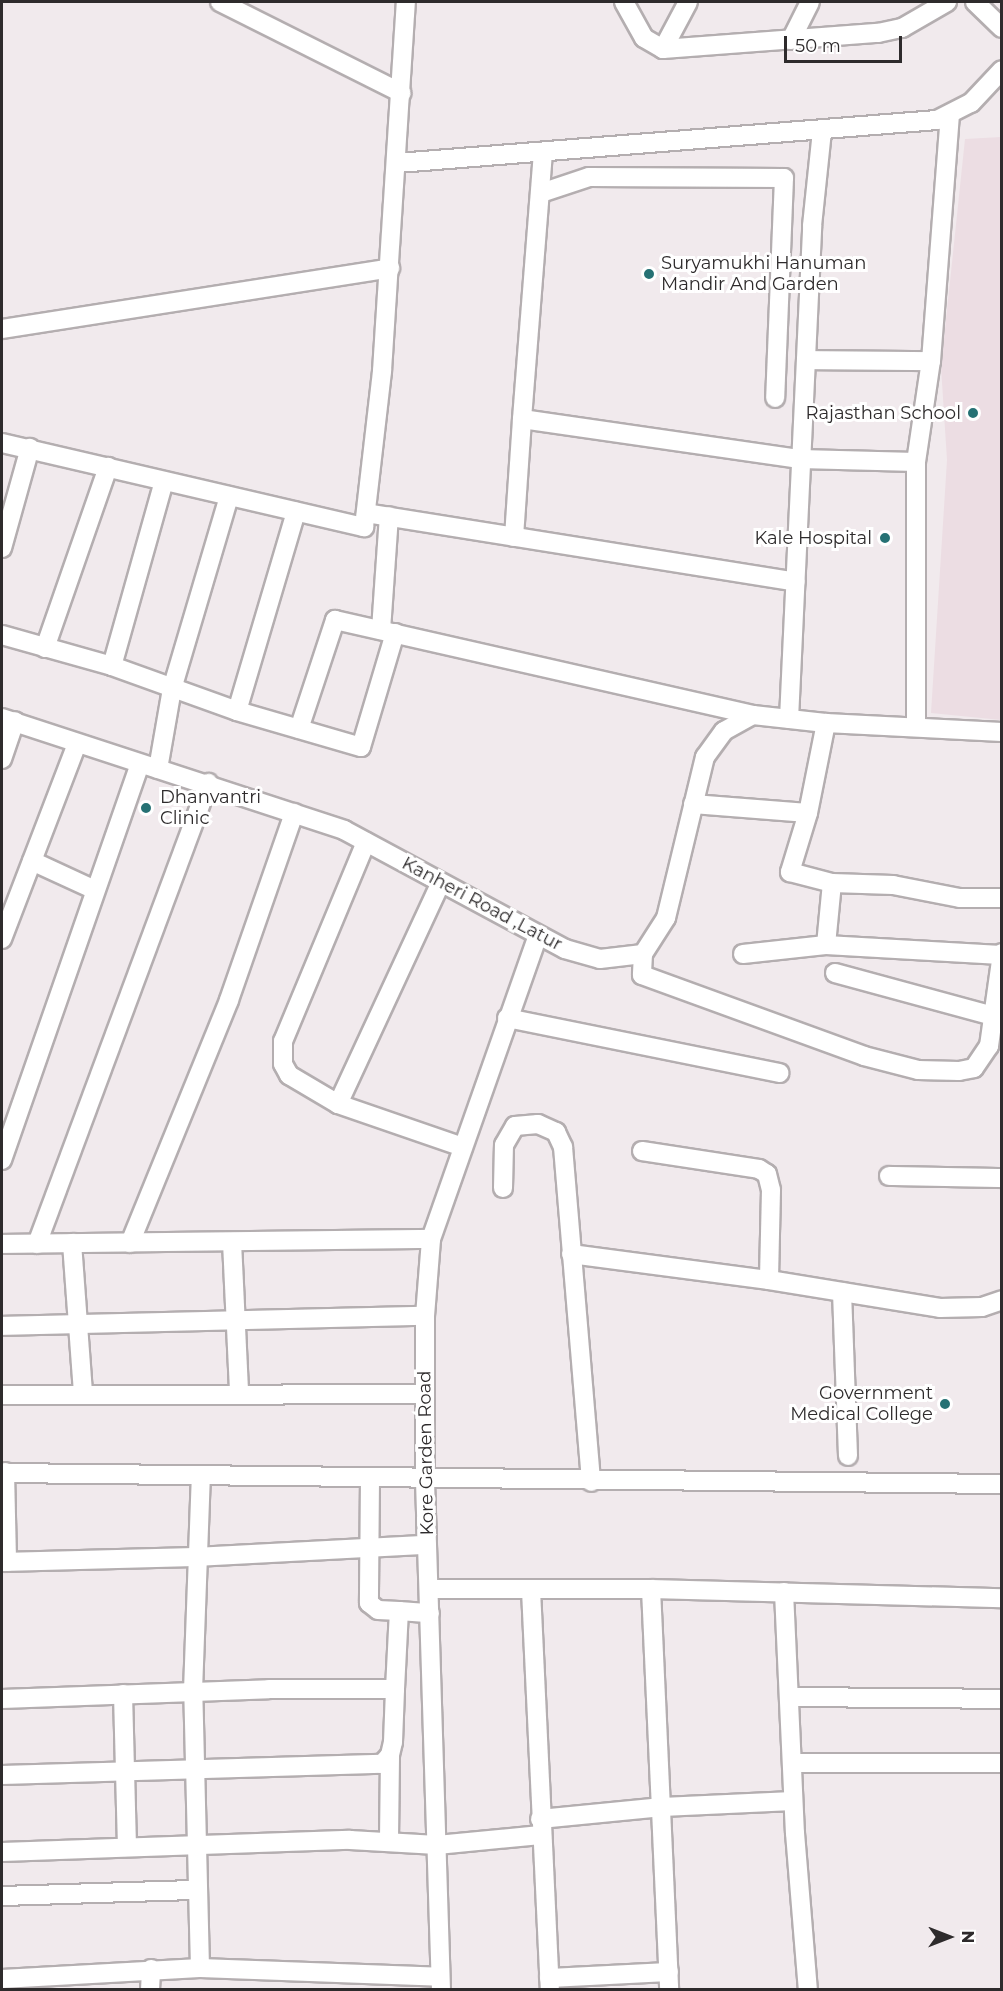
<!DOCTYPE html>
<html>
<head>
<meta charset="utf-8">
<style>
	body { margin:0 }
	#map { position:relative; width:1003px; height:1991px; overflow:hidden; background:#f1eaed; font-family:Montserrat,sans-serif }
	div>[style] { position:absolute }
	[style*='--x'] { left:calc(var(--x)*1px); top:calc(var(--y)*1px); width:calc(var(--w)*1px); rotate:calc(var(--a)*1deg) }
	.built>* { inset:0; background:#ecdde3 }
	.roads { filter:drop-shadow(2px 0 #b4aeb0) drop-shadow(-2px 0 #b4aeb0) drop-shadow(0 2px #b4aeb0) drop-shadow(0 -2px #b4aeb0) }
	.minor>* { height:18px; margin:-9px; padding:0 9px; transform-origin:9px; border-radius:9px; background:#fff }
	.dots>* { width:16px; height:16px; translate:-50% -50%; box-sizing:border-box; border:3px solid #fff; border-radius:50% }
	span { translate:-50% -50%; white-space:nowrap; text-align:center; line-height:1.15; -webkit-text-stroke:6px #fff; paint-order:stroke }
	.poi-label { font-size:18px; color:#2e2b2c }
	.left { translate:0 -50%; text-align:left }
	.right { translate:-100% -50%; text-align:right }
	.street-label { font-size:18px; color:#2e2b2c }
	.frame { position:absolute; inset:0; border:3px solid #2e2b2c; pointer-events:none }
	.north { position:absolute; left:919px; top:1907px; width:60px; height:60px; -webkit-text-stroke:4px #fff; paint-order:stroke; rotate:90deg; font-size:16px; font-weight:700; line-height:24px; text-align:center; color:#2e2b2c }
	.north::after { content:''; display:block; margin:auto; width:21px; height:27px; background:#2e2b2c; clip-path:polygon(50% 0,100% 100%,50% 72%,0 100%) }
	.scale { position:absolute; left:784px; top:36px; width:118px; height:27px; box-sizing:border-box; border:3px solid #2e2b2c; border-top:0; padding-left:8px; font-size:18px; line-height:21px; white-space:nowrap; color:#2e2b2c; -webkit-text-stroke:4px #fff; paint-order:stroke }
</style>
</head>
<body>
<div id="map">
	<div class="built">
		<i style="clip-path:polygon(1001px 137px,1002px 137px,1001px 720px,931px 713px,947px 460px,941px 367px,965px 139px)"></i>
	</div>
	<div class="roads">
		<div class="minor">
			<i style="--x:220;--y:2;--w:203;--a:26.6"></i>
			<i style="--x:624;--y:2;--w:41;--a:60.9"></i>
			<i style="--x:644;--y:38;--w:22;--a:30"></i>
			<i style="--x:663;--y:49;--w:53;--a:-62"></i>
			<i style="--x:975;--y:2;--w:37;--a:44"></i>
			<i style="--x:791;--y:40;--w:42;--a:-63.4"></i>
			<i style="--x:663;--y:49;--w:216;--a:-4.3"></i>
			<i style="--x:878;--y:33;--w:25;--a:-12"></i>
			<i style="--x:902;--y:28;--w:52;--a:-30"></i>
			<i style="--x:543;--y:152;--w:268;--a:94.5"></i>
			<i style="--x:522;--y:419;--w:281;--a:8.2"></i>
			<i style="--x:800;--y:459;--w:116;--a:1.5"></i>
			<i style="--x:916;--y:462;--w:265;--a:90"></i>
			<i style="--x:398;--y:163;--w:541;--a:-4.56"></i>
			<i style="--x:937;--y:120;--w:38;--a:-27"></i>
			<i style="--x:971;--y:103;--w:45;--a:-46.8"></i>
			<i style="--x:541;--y:193;--w:51;--a:-18.4"></i>
			<i style="--x:589;--y:177;--w:195;--a:0.3"></i>
			<i style="--x:784;--y:178;--w:220;--a:92.3"></i>
			<i style="--x:2;--y:329;--w:393;--a:-8.9"></i>
			<i style="--x:806;--y:360;--w:125;--a:0.5"></i>
			<i style="--x:2;--y:443;--w:372;--a:13.1"></i>
			<i style="--x:364;--y:527;--w:157;--a:-83.4"></i>
			<i style="--x:382;--y:371;--w:370;--a:-86.3"></i>
			<i style="--x:916;--y:462;--w:102;--a:-81.6"></i>
			<i style="--x:931;--y:361;--w:246;--a:-85.6"></i>
			<i style="--x:366;--y:513;--w:435;--a:9.1"></i>
			<i style="--x:514;--y:537;--w:118;--a:-86.1"></i>
			<i style="--x:2;--y:548;--w:104;--a:-74.4"></i>
			<i style="--x:381;--y:630;--w:114;--a:-86"></i>
			<i style="--x:2;--y:635;--w:114;--a:15.7"></i>
			<i style="--x:112;--y:666;--w:133;--a:19.8"></i>
			<i style="--x:237;--y:711;--w:129;--a:16.2"></i>
			<i style="--x:361;--y:747;--w:119;--a:-73.4"></i>
			<i style="--x:45;--y:648;--w:192;--a:-70.8"></i>
			<i style="--x:112;--y:666;--w:192;--a:-74.3"></i>
			<i style="--x:237;--y:711;--w:208;--a:-73.5"></i>
			<i style="--x:2;--y:718;--w:360;--a:18.1"></i>
			<i style="--x:344;--y:830;--w:251;--a:28.3"></i>
			<i style="--x:565;--y:949;--w:36;--a:16"></i>
			<i style="--x:600;--y:959;--w:43;--a:-6.6"></i>
			<i style="--x:643;--y:954;--w:43;--a:-57.4"></i>
			<i style="--x:666;--y:918;--w:166;--a:-76.4"></i>
			<i style="--x:705;--y:757;--w:32;--a:-54"></i>
			<i style="--x:724;--y:731;--w:33;--a:-29"></i>
			<i style="--x:753;--y:715;--w:73;--a:6.3"></i>
			<i style="--x:826;--y:723;--w:176;--a:2.9"></i>
			<i style="--x:789;--y:719;--w:494;--a:-87.3"></i>
			<i style="--x:812;--y:226;--w:96;--a:-84"></i>
			<i style="--x:299;--y:729;--w:115;--a:-71.7"></i>
			<i style="--x:335;--y:620;--w:429;--a:12.8"></i>
			<i style="--x:2;--y:759;--w:40;--a:-71.1"></i>
			<i style="--x:158;--y:769;--w:81;--a:-80.1"></i>
			<i style="--x:172;--y:689;--w:201;--a:-73.5"></i>
			<i style="--x:693;--y:804;--w:115;--a:4.5"></i>
			<i style="--x:808;--y:813;--w:92;--a:-78.7"></i>
			<i style="--x:808;--y:813;--w:62;--a:107"></i>
			<i style="--x:790;--y:872;--w:43;--a:14.7"></i>
			<i style="--x:832;--y:883;--w:61;--a:1.9"></i>
			<i style="--x:893;--y:885;--w:68;--a:11"></i>
			<i style="--x:960;--y:898;--w:42;--a:0"></i>
			<i style="--x:366;--y:842;--w:216;--a:112.6"></i>
			<i style="--x:283;--y:1041;--w:23;--a:90"></i>
			<i style="--x:283;--y:1064;--w:13;--a:61"></i>
			<i style="--x:289;--y:1075;--w:57;--a:30.6"></i>
			<i style="--x:338;--y:1104;--w:132;--a:19"></i>
			<i style="--x:32;--y:861;--w:69;--a:24.7"></i>
			<i style="--x:2;--y:939;--w:209;--a:-69"></i>
			<i style="--x:826;--y:945;--w:62;--a:-84.5"></i>
			<i style="--x:643;--y:954;--w:21;--a:93"></i>
			<i style="--x:642;--y:975;--w:236;--a:20"></i>
			<i style="--x:864;--y:1056;--w:56;--a:14.5"></i>
			<i style="--x:918;--y:1070;--w:41;--a:1.4"></i>
			<i style="--x:959;--y:1071;--w:15;--a:-11"></i>
			<i style="--x:974;--y:1068;--w:27;--a:-56"></i>
			<i style="--x:989;--y:1046;--w:94;--a:-82"></i>
			<i style="--x:743;--y:954;--w:83;--a:-6.2"></i>
			<i style="--x:826;--y:945;--w:175;--a:3.3"></i>
			<i style="--x:835;--y:973;--w:164;--a:15.2"></i>
			<i style="--x:507;--y:1018;--w:278;--a:11.4"></i>
			<i style="--x:338;--y:1104;--w:242;--a:-65.1"></i>
			<i style="--x:642;--y:1151;--w:118;--a:8.7"></i>
			<i style="--x:759;--y:1169;--w:9;--a:32"></i>
			<i style="--x:767;--y:1174;--w:16;--a:76"></i>
			<i style="--x:771;--y:1190;--w:90;--a:91.3"></i>
			<i style="--x:2;--y:1160;--w:419;--a:-70.8"></i>
			<i style="--x:889;--y:1176;--w:113;--a:1"></i>
			<i style="--x:503;--y:1188;--w:43;--a:-88.7"></i>
			<i style="--x:504;--y:1145;--w:22;--a:-60"></i>
			<i style="--x:515;--y:1126;--w:23;--a:-5"></i>
			<i style="--x:538;--y:1124;--w:20;--a:24"></i>
			<i style="--x:556;--y:1132;--w:17;--a:65"></i>
			<i style="--x:563;--y:1147;--w:336;--a:85.2"></i>
			<i style="--x:232;--y:1242;--w:151;--a:87.3"></i>
			<i style="--x:72;--y:1243;--w:150;--a:85.8"></i>
			<i style="--x:130;--y:1243;--w:262;--a:-67.8"></i>
			<i style="--x:229;--y:1000;--w:198;--a:-70.8"></i>
			<i style="--x:2;--y:1244;--w:429;--a:-0.7"></i>
			<i style="--x:37;--y:1244;--w:492;--a:-69.6"></i>
			<i style="--x:571;--y:1254;--w:200;--a:7.5"></i>
			<i style="--x:769;--y:1280;--w:173;--a:9.3"></i>
			<i style="--x:940;--y:1308;--w:42;--a:-1.4"></i>
			<i style="--x:982;--y:1307;--w:21;--a:-19"></i>
			<i style="--x:842;--y:1292;--w:164;--a:87.9"></i>
			<i style="--x:2;--y:1326;--w:423;--a:-1.4"></i>
			<i style="--x:2;--y:1395;--w:423;--a:-0.1"></i>
			<i style="--x:5;--y:1472;--w:90;--a:88.7"></i>
			<i style="--x:2;--y:1473;--w:1000;--a:0.63"></i>
			<i style="--x:370;--y:1479;--w:124;--a:90.5"></i>
			<i style="--x:369;--y:1603;--w:11;--a:38"></i>
			<i style="--x:378;--y:1610;--w:21;--a:3"></i>
			<i style="--x:2;--y:1562;--w:193;--a:-1.5"></i>
			<i style="--x:195;--y:1557;--w:232;--a:-3"></i>
			<i style="--x:430;--y:1589;--w:221;--a:0"></i>
			<i style="--x:651;--y:1589;--w:351;--a:1.5"></i>
			<i style="--x:651;--y:1589;--w:401;--a:87.4"></i>
			<i style="--x:531;--y:1590;--w:400;--a:87.3"></i>
			<i style="--x:784;--y:1592;--w:241;--a:87.4"></i>
			<i style="--x:795;--y:1833;--w:158;--a:85.3"></i>
			<i style="--x:123;--y:1694;--w:153;--a:88.5"></i>
			<i style="--x:789;--y:1697;--w:213;--a:0.5"></i>
			<i style="--x:2;--y:1699;--w:267;--a:-2.1"></i>
			<i style="--x:269;--y:1689;--w:126;--a:0"></i>
			<i style="--x:395;--y:1689;--w:78;--a:-87.1"></i>
			<i style="--x:399;--y:1611;--w:31;--a:4"></i>
			<i style="--x:792;--y:1763;--w:210;--a:0"></i>
			<i style="--x:2;--y:1775;--w:380;--a:-1.7"></i>
			<i style="--x:382;--y:1764;--w:12;--a:-48"></i>
			<i style="--x:390;--y:1755;--w:13;--a:-77"></i>
			<i style="--x:393;--y:1742;--w:53;--a:-87.8"></i>
			<i style="--x:540;--y:1819;--w:123;--a:-5.6"></i>
			<i style="--x:662;--y:1807;--w:131;--a:-2.6"></i>
			<i style="--x:389;--y:1839;--w:84;--a:-89.3"></i>
			<i style="--x:2;--y:1852;--w:348;--a:-2"></i>
			<i style="--x:350;--y:1840;--w:87;--a:3.3"></i>
			<i style="--x:437;--y:1845;--w:104;--a:-5.5"></i>
			<i style="--x:2;--y:1896;--w:195;--a:-1.8"></i>
			<i style="--x:200;--y:1968;--w:277;--a:-91.4"></i>
			<i style="--x:193;--y:1691;--w:216;--a:-87.9"></i>
			<i style="--x:549;--y:1978;--w:120;--a:-2.9"></i>
			<i style="--x:2;--y:1979;--w:198;--a:-3.2"></i>
			<i style="--x:200;--y:1968;--w:240;--a:2.1"></i>
			<i style="--x:150;--y:1990;--w:21;--a:-87"></i>
			<i style="--x:441;--y:1990;--w:510;--a:-91.8"></i>
			<i style="--x:425;--y:1480;--w:164;--a:-90"></i>
			<i style="--x:425;--y:1316;--w:77;--a:-85.5"></i>
			<i style="--x:431;--y:1239;--w:322;--a:-70.6"></i>
		</div>
	</div>
	<div class="dots">
		<i style="left:649px;top:274px;background:#267174"></i>
		<i style="left:973px;top:413px;background:#267174"></i>
		<i style="left:885px;top:538px;background:#267174"></i>
		<i style="left:146px;top:808px;background:#267174"></i>
		<i style="left:945px;top:1404px;background:#267174"></i>
	</div>
	<div class="poi-label">
		<span class="left" style="left:661px;top:274px">Suryamukhi Hanuman<br>Mandir And Garden</span>
		<span class="right" style="left:961px;top:413px">Rajasthan School</span>
		<span class="right" style="left:872px;top:538px">Kale Hospital</span>
		<span class="left" style="left:160px;top:808px">Dhanvantri<br>Clinic</span>
		<span class="right" style="left:933px;top:1404px">Government<br>Medical College</span>
	</div>
	<div class="street-label">
		<span style="left:482px;top:904px;rotate:28deg">Kanheri Road ,Latur</span>
		<span style="left:426px;top:1453px;rotate:-91deg">Kore Garden Road</span>
	</div>
	<div class="frame"></div>
	<div class="north">N</div>
	<div class="scale">50 m</div>
</div>
</body>
</html>
